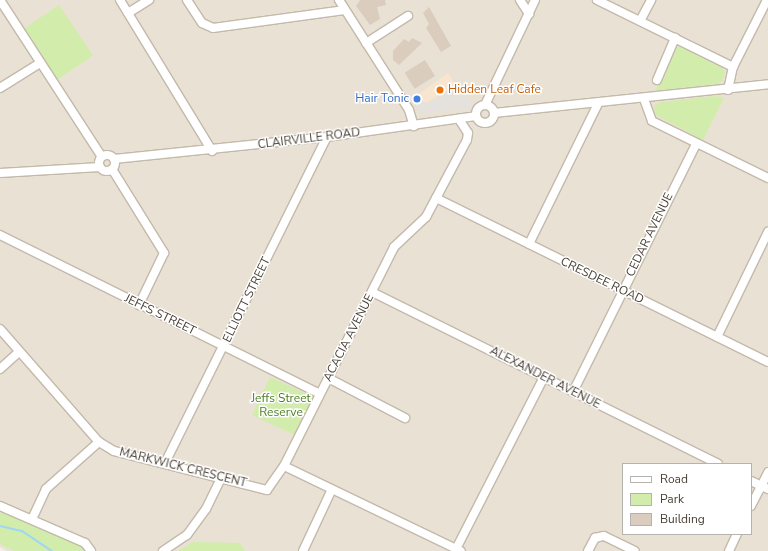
<!DOCTYPE html>
<html>
<head>
<meta charset="utf-8">
<style>
	body { margin:0 }
	#map { position:relative; width:768px; height:551px; overflow:hidden; background:#f4efe6; font-family:"Nunito Sans",sans-serif }
	div>[style] { position:absolute }
	[style*='--x'] { left:calc(var(--x)*1px); top:calc(var(--y)*1px); width:calc(var(--w)*1px); rotate:calc(var(--a)*1deg) }
	.residential>* { inset:0; background:#e9e1d3 }
	.commercial>* { inset:0; background:#f8e5cf }
	.green>* { inset:0; background:#d2ecab; transform-origin:0 0 }
	.parking>* { inset:0; background:#e5e2de }
	.stream>* { height:2px; margin:-1px; padding:0 1px; transform-origin:1px; border-radius:1px; background:#9dd6f6 }
	.building>* { inset:0; background:#dacdbd; transform-origin:0 0 }
	.roads { filter:drop-shadow(1px 0 #c3b9ab) drop-shadow(-1px 0 #c3b9ab) drop-shadow(0 1px #c3b9ab) drop-shadow(0 -1px #c3b9ab) }
	.minor>* { height:8px; margin:-4px; padding:0 4px; transform-origin:4px; border-radius:4px; background:#fff }
	.minor>.ring { margin:-4px; padding:0; box-sizing:content-box; background:none; border:8px solid #fff; border-radius:50% }
	.dots>* { width:11px; height:11px; translate:-50% -50%; box-sizing:border-box; border:2px solid #fff; border-radius:50% }
	span { translate:-50% -50%; white-space:nowrap; text-align:center; line-height:1.15; -webkit-text-stroke:3px #fff; paint-order:stroke }
	.food-label { font-size:12px; color:#c56008 }
	.left { translate:0 -50%; text-align:left }
	.shop-label { font-size:12px; color:#366cbe }
	.right { translate:-100% -50%; text-align:right }
	.street-label { font-size:12px; color:#483f35 }
	.park-label { font-size:12px; color:#4a7e23 }
	.legend { position:absolute; left:622px; top:463px; width:130px; height:72px; box-sizing:border-box; background:#fff; border:1px solid #b6b2ae; margin:0; padding:5px 7px; list-style:none; font-size:12px; color:#483f35 }
	.legend li { display:flex; align-items:center; gap:8px; height:20px }
	.legend b { width:20px; border:1px solid #b6b2ae }
</style>
</head>
<body>
<div id="map">
	<div class="residential">
		<i style="clip-path:polygon(evenodd,0 0,768px 0,768px 551px,7px 551px,0 547px,0 0,623px 464px,751px 464px,751px 534px,623px 534px,623px 464px)"></i>
	</div>
	<div class="commercial">
		<i style="clip-path:polygon(448px 73px,456px 85px,428px 102px,410px 100px)"></i>
	</div>
	<div class="green">
		<i style="left:59px;top:5px;width:61px;height:43px;rotate:56deg"></i>
		<i style="clip-path:polygon(681px 46px,722px 66px,725px 73px,722px 81px,718px 84px,654px 91px,665px 77px,674px 49px)"></i>
		<i style="clip-path:polygon(715px 96px,724px 98px,703px 140px,654px 114px,655px 105px,661px 102px)"></i>
		<i style="left:270px;top:377px;width:47px;height:42px;rotate:25deg"></i>
		<i style="clip-path:polygon(0 513px,9px 513px,82px 546px,85px 551px,14px 551px,0 544px)"></i>
		<i style="clip-path:polygon(193px 542px,240px 543px,245px 551px,178px 551px)"></i>
	</div>
	<div class="parking">
		<i style="clip-path:polygon(457px 86px,474px 107px,423px 114px,419px 110px,417px 104px,429px 103px)"></i>
	</div>
	<div class="stream">
		<i style="--x:0;--y:526;--w:23;--a:13"></i>
		<i style="--x:22;--y:531;--w:36;--a:34"></i>
	</div>
	<div class="building">
		<i style="clip-path:polygon(360px 0,385px 0,386px 5px,377px 7px,380px 19px,370px 25px,356px 6px)"></i>
		<i style="clip-path:polygon(429px 7px,451px 46px,441px 52px,426px 28px,429px 24px,423px 13px)"></i>
		<i style="clip-path:polygon(412px 38px,422px 43px,399px 65px,393px 60px,393px 51px,404px 39px,409px 42px)"></i>
		<i style="left:425px;top:60px;width:19px;height:24px;rotate:58deg"></i>
	</div>
	<div class="roads">
		<div class="minor">
			<i style="--x:0;--y:0;--w:187;--a:57"></i>
			<i style="--x:120;--y:0;--w:177;--a:58.6"></i>
			<i style="--x:187;--y:0;--w:27;--a:57"></i>
			<i style="--x:202;--y:23;--w:12;--a:24"></i>
			<i style="--x:213;--y:28;--w:133;--a:-7.8"></i>
			<i style="--x:339;--y:0;--w:130;--a:57.5"></i>
			<i style="--x:409;--y:110;--w:17;--a:73"></i>
			<i style="--x:520;--y:0;--w:17;--a:57"></i>
			<i style="--x:597;--y:0;--w:152;--a:26.2"></i>
			<i style="--x:128;--y:13;--w:25;--a:-32"></i>
			<i style="--x:640;--y:21;--w:24;--a:-62"></i>
			<i style="--x:366;--y:43;--w:50;--a:-32.7"></i>
			<i style="--x:657;--y:80;--w:46;--a:-66.8"></i>
			<i style="--x:0;--y:88;--w:47;--a:-32"></i>
			<i style="--x:728;--y:90;--w:24;--a:-78"></i>
			<i style="--x:733;--y:67;--w:75;--a:-63.1"></i>
			<i style="--x:644;--y:99;--w:23;--a:70"></i>
			<i style="--x:652;--y:121;--w:129;--a:26.2"></i>
			<i style="--x:485;--y:105;--w:116;--a:-64.5"></i>
			<i class="ring" style="left:476px;top:105px;width:10px;height:10px"></i>
			<i style="--x:494;--y:113;--w:276;--a:-6"></i>
			<i class="ring" style="left:99px;top:155px;width:8px;height:8px"></i>
			<i style="--x:114;--y:159;--w:214;--a:-5.9"></i>
			<i style="--x:327;--y:137;--w:150;--a:-8"></i>
			<i style="--x:112;--y:169;--w:99;--a:58.2"></i>
			<i style="--x:164;--y:253;--w:58;--a:115.7"></i>
			<i style="--x:0;--y:173;--w:100;--a:-3.4"></i>
			<i style="--x:436;--y:198;--w:370;--a:26.3"></i>
			<i style="--x:0;--y:235;--w:357;--a:26.4"></i>
			<i style="--x:529;--y:244;--w:156;--a:-63.8"></i>
			<i style="--x:372;--y:292;--w:386;--a:26.4"></i>
			<i style="--x:0;--y:329;--w:150;--a:48.8"></i>
			<i style="--x:99;--y:442;--w:17;--a:31"></i>
			<i style="--x:114;--y:451;--w:158;--a:14.3"></i>
			<i style="--x:267;--y:490;--w:29;--a:-55"></i>
			<i style="--x:284;--y:466;--w:245;--a:-63.3"></i>
			<i style="--x:394;--y:247;--w:44;--a:-43.2"></i>
			<i style="--x:426;--y:217;--w:87;--a:-62"></i>
			<i style="--x:467;--y:140;--w:7;--a:-82"></i>
			<i style="--x:468;--y:133;--w:17;--a:-123"></i>
			<i style="--x:717;--y:337;--w:117;--a:-64.1"></i>
			<i style="--x:0;--y:369;--w:25;--a:-42"></i>
			<i style="--x:328;--y:378;--w:87;--a:27.5"></i>
			<i style="--x:573;--y:392;--w:277;--a:-63.6"></i>
			<i style="--x:165;--y:463;--w:364;--a:-63.6"></i>
			<i style="--x:284;--y:466;--w:196;--a:25.7"></i>
			<i style="--x:751;--y:481;--w:19;--a:25"></i>
			<i style="--x:0;--y:506;--w:93;--a:23.5"></i>
			<i style="--x:85;--y:543;--w:10;--a:53"></i>
			<i style="--x:751;--y:506;--w:38;--a:-63"></i>
			<i style="--x:33;--y:517;--w:31;--a:-65"></i>
			<i style="--x:46;--y:489;--w:71;--a:-41.6"></i>
			<i style="--x:163;--y:551;--w:29;--a:-34"></i>
			<i style="--x:187;--y:535;--w:32;--a:-54"></i>
			<i style="--x:206;--y:509;--w:34;--a:-64"></i>
			<i style="--x:303;--y:551;--w:68;--a:-64.9"></i>
			<i style="--x:455;--y:551;--w:195;--a:-62.9"></i>
			<i style="--x:588;--y:551;--w:15;--a:-62"></i>
			<i style="--x:595;--y:538;--w:9;--a:-13"></i>
			<i style="--x:604;--y:536;--w:34;--a:26"></i>
			<i style="--x:729;--y:551;--w:19;--a:-65"></i>
		</div>
	</div>
	<div class="dots">
		<i style="left:440px;top:90px;background:#e8710a"></i>
		<i style="left:417px;top:99px;background:#3f7fe0"></i>
	</div>
	<div class="food-label">
		<span class="left" style="left:448px;top:90px">Hidden Leaf Cafe</span>
	</div>
	<div class="shop-label">
		<span class="right" style="left:409px;top:99px">Hair Tonic</span>
	</div>
	<div class="street-label">
		<span style="left:309px;top:139px;rotate:-7deg">CLAIRVILLE ROAD</span>
		<span style="left:650px;top:235px;rotate:-64deg">CEDAR AVENUE</span>
		<span style="left:602px;top:281px;rotate:26deg">CRESDEE ROAD</span>
		<span style="left:247px;top:300px;rotate:-64deg">ELLIOTT STREET</span>
		<span style="left:160px;top:315px;rotate:26deg">JEFFS STREET</span>
		<span style="left:349px;top:338px;rotate:-63deg">ACACIA AVENUE</span>
		<span style="left:545px;top:378px;rotate:27deg">ALEXANDER AVENUE</span>
		<span style="left:183px;top:468px;rotate:14deg">MARKWICK CRESCENT</span>
	</div>
	<div class="park-label">
		<span style="left:281px;top:406px">Jeffs Street<br>Reserve</span>
	</div>
	<ul class="legend">
	<li><b style="height:5px;background:#fff"></b>Road</li>
	<li><b style="height:11px;background:#d2ecab"></b>Park</li>
	<li><b style="height:11px;background:#dacdbd"></b>Building</li>
	</ul>
</div>
</body>
</html>
